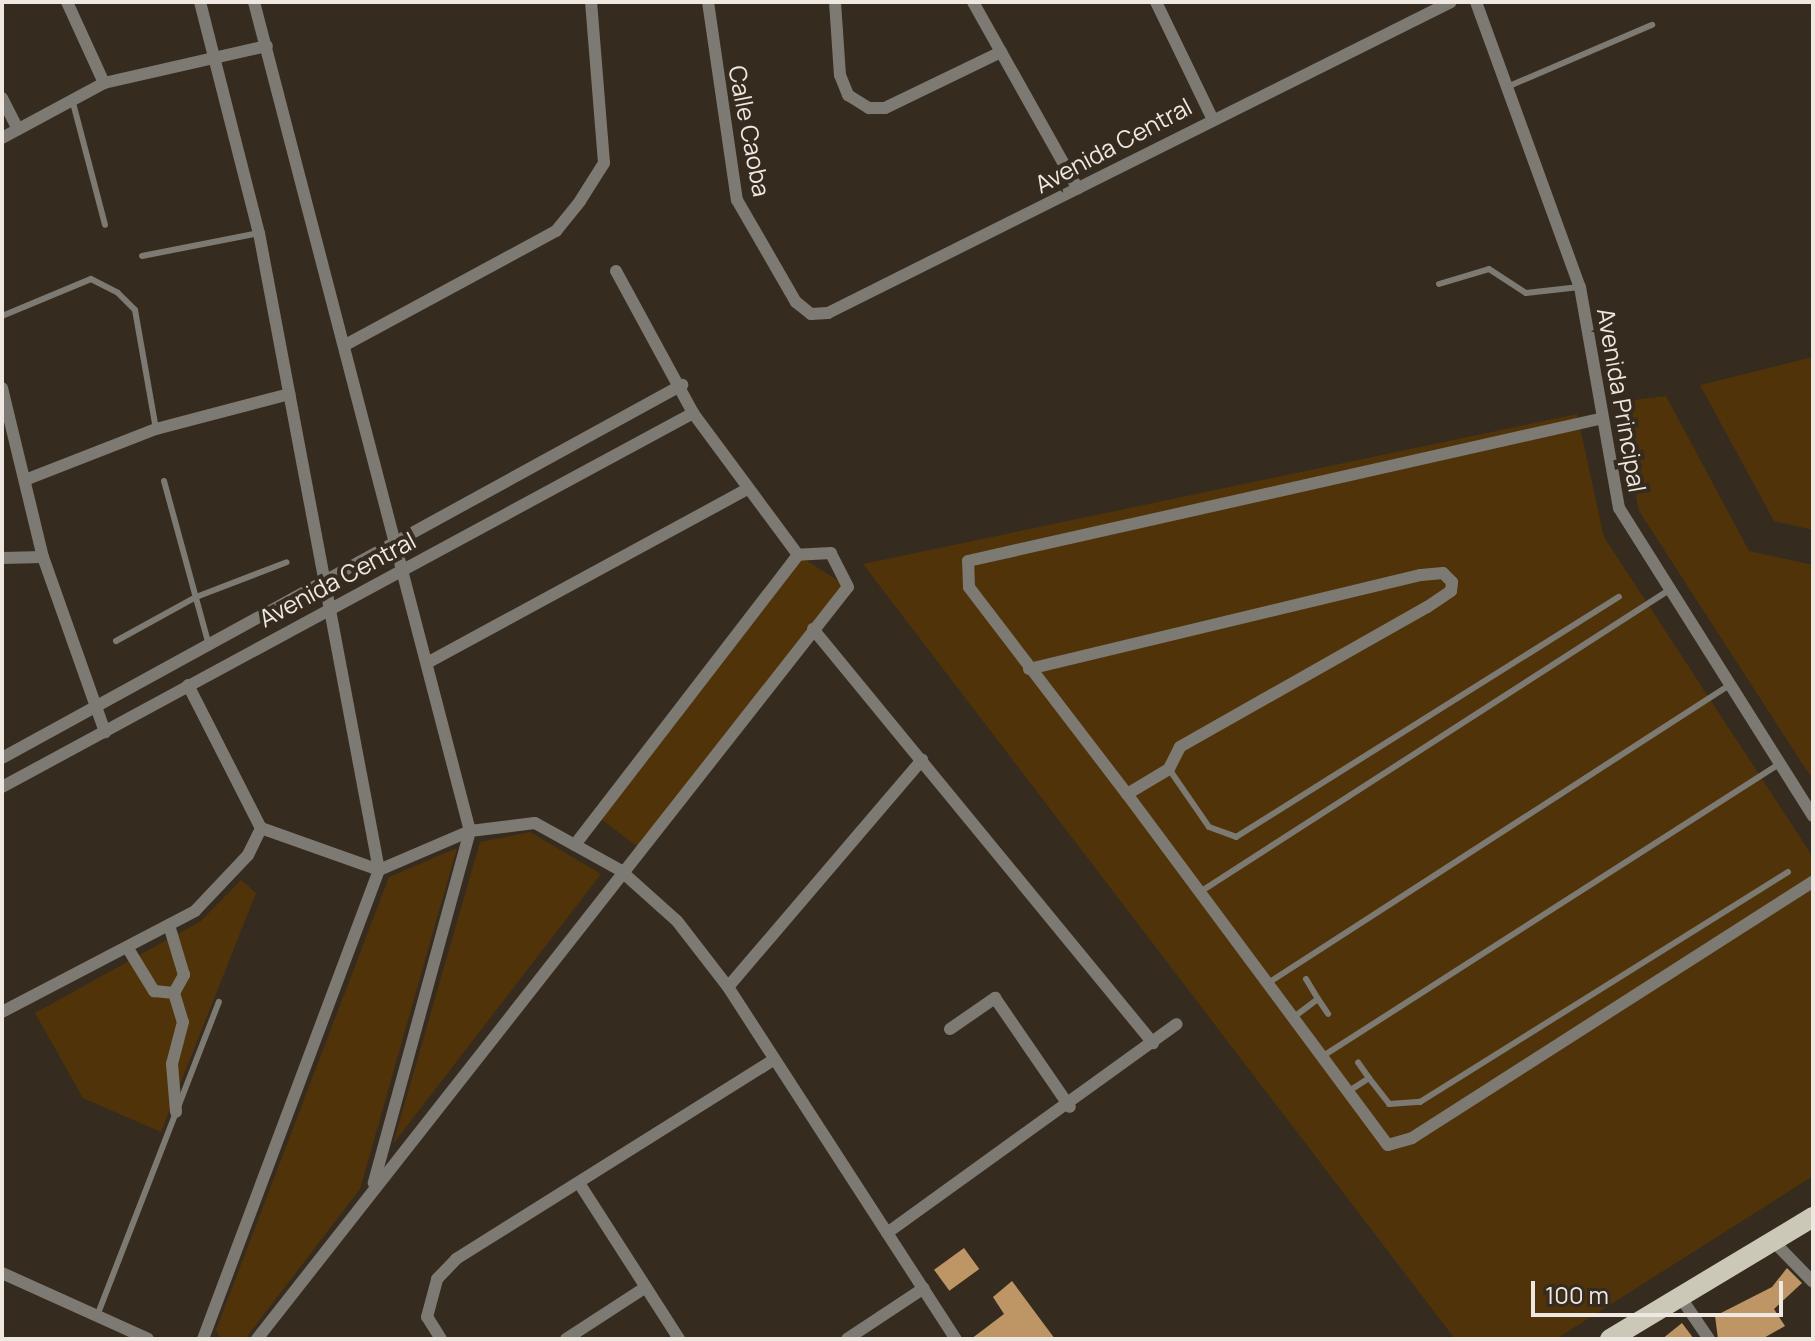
<!DOCTYPE html>
<html>
<head>
<meta charset="utf-8">
<style>
	body { margin:0 }
	#map { position:relative; width:1815px; height:1341px; overflow:hidden; background:#362b1f; font-family:Manrope,sans-serif }
	div>[style] { position:absolute }
	[style*='--x'] { left:calc(var(--x)*1px); top:calc(var(--y)*1px); width:calc(var(--w)*1px); rotate:calc(var(--a)*1deg) }
	.green>* { inset:0; background:#503309 }
	.building>* { inset:0; background:#be9564; transform-origin:0 0 }
	.lane>* { height:6px; margin:-3px; padding:0 3px; transform-origin:3px; border-radius:3px; background:#7c7a73 }
	.street>* { height:12px; margin:-6px; padding:0 6px; transform-origin:6px; border-radius:6px; background:#7c7a73 }
	.primary>* { height:20px; margin:-10px; padding:0 10px; transform-origin:10px; border-radius:10px; background:#ccc8b8 }
	span { translate:-50% -50%; white-space:nowrap; text-align:center; line-height:1.15; -webkit-text-stroke:8px #362b1f; paint-order:stroke }
	.street-label { font-size:24px; color:#efe8e1 }
	.frame { position:absolute; inset:0; border:4px solid #efe8e1; pointer-events:none }
	.scale { position:absolute; left:1531px; top:1281px; width:252px; height:36px; box-sizing:border-box; border:4px solid #efe8e1; border-top:0; padding-left:10px; font-size:24px; line-height:28px; white-space:nowrap; color:#efe8e1; -webkit-text-stroke:6px #362b1f; paint-order:stroke }
</style>
</head>
<body>
<div id="map">
	<div class="green">
		<i style="clip-path:polygon(1813px 357px,1813px 530px,1774px 521px,1700px 385px)"></i>
		<i style="clip-path:polygon(1666px 396px,1749px 551px,1813px 565px,1813px 780px,1639px 511px,1618px 402px)"></i>
		<i style="clip-path:polygon(1577px 414px,1604px 537px,1813px 857px,1813px 1176px,1556px 1339px,1455px 1339px,863px 564px)"></i>
		<i style="clip-path:polygon(798px 555px,848px 587px,638px 847px,597px 816px)"></i>
		<i style="clip-path:polygon(530px 832px,601px 874px,393px 1144px,480px 842px)"></i>
		<i style="clip-path:polygon(457px 848px,360px 1189px,245px 1339px,221px 1339px,216px 1330px,389px 877px)"></i>
		<i style="clip-path:polygon(241px 880px,256px 893px,161px 1132px,83px 1098px,35px 1013px,201px 921px)"></i>
	</div>
	<div class="building">
		<i style="left:964px;top:1248px;width:26px;height:37px;rotate:54deg"></i>
		<i style="clip-path:polygon(1787px 1268px,1802px 1283px,1774px 1309px,1785px 1326px,1762px 1339px,1718px 1339px,1715px 1316px,1772px 1287px)"></i>
		<i style="clip-path:polygon(1012px 1281px,1055px 1339px,971px 1339px,1004px 1314px,993px 1297px)"></i>
		<i style="clip-path:polygon(1682px 1323px,1694px 1339px,1662px 1339px)"></i>
	</div>
	<div class="lane">
		<i style="--x:1507;--y:87;--w:158;--a:-23.2"></i>
		<i style="--x:72;--y:99;--w:130;--a:75.3"></i>
		<i style="--x:142;--y:256;--w:119;--a:-11.1"></i>
		<i style="--x:1439;--y:284;--w:52;--a:-16.7"></i>
		<i style="--x:1489;--y:269;--w:44;--a:33"></i>
		<i style="--x:1526;--y:293;--w:54;--a:-6.3"></i>
		<i style="--x:2;--y:316;--w:96;--a:-22.6"></i>
		<i style="--x:91;--y:279;--w:30;--a:27"></i>
		<i style="--x:118;--y:293;--w:24;--a:45"></i>
		<i style="--x:135;--y:310;--w:121;--a:80"></i>
		<i style="--x:164;--y:481;--w:171;--a:74.7"></i>
		<i style="--x:116;--y:641;--w:91;--a:-28.8"></i>
		<i style="--x:196;--y:597;--w:97;--a:-21"></i>
		<i style="--x:1169;--y:769;--w:70;--a:55.4"></i>
		<i style="--x:1209;--y:827;--w:29;--a:20"></i>
		<i style="--x:1236;--y:837;--w:452;--a:-32.1"></i>
		<i style="--x:1200;--y:892;--w:554;--a:-32.77"></i>
		<i style="--x:1306;--y:979;--w:23;--a:59"></i>
		<i style="--x:1268;--y:983;--w:548;--a:-32.85"></i>
		<i style="--x:1294;--y:1017;--w:30;--a:-37"></i>
		<i style="--x:1318;--y:999;--w:18;--a:56"></i>
		<i style="--x:1323;--y:1056;--w:541;--a:-32.63"></i>
		<i style="--x:1369;--y:1078;--w:33;--a:52"></i>
		<i style="--x:1389;--y:1104;--w:31;--a:-4"></i>
		<i style="--x:1420;--y:1102;--w:434;--a:-32"></i>
		<i style="--x:1349;--y:1091;--w:24;--a:-33"></i>
		<i style="--x:1369;--y:1078;--w:19;--a:-125"></i>
		<i style="--x:97;--y:1316;--w:337;--a:-68.8"></i>
	</div>
	<div class="street">
		<i style="--x:67;--y:2;--w:89;--a:65.4"></i>
		<i style="--x:200;--y:2;--w:238;--a:75.7"></i>
		<i style="--x:259;--y:233;--w:648;--a:79.33"></i>
		<i style="--x:379;--y:870;--w:501;--a:110.57"></i>
		<i style="--x:254;--y:2;--w:857;--a:75.4"></i>
		<i style="--x:470;--y:831;--w:365;--a:105.3"></i>
		<i style="--x:708;--y:2;--w:200;--a:81.7"></i>
		<i style="--x:737;--y:200;--w:118;--a:60"></i>
		<i style="--x:796;--y:302;--w:19;--a:39"></i>
		<i style="--x:811;--y:314;--w:17;--a:-3"></i>
		<i style="--x:828;--y:313;--w:696;--a:-26.53"></i>
		<i style="--x:835;--y:2;--w:73;--a:86.1"></i>
		<i style="--x:840;--y:75;--w:22;--a:68"></i>
		<i style="--x:848;--y:95;--w:25;--a:32"></i>
		<i style="--x:869;--y:108;--w:16;--a:0"></i>
		<i style="--x:885;--y:108;--w:129;--a:-25.8"></i>
		<i style="--x:973;--y:2;--w:214;--a:60.7"></i>
		<i style="--x:1156;--y:2;--w:129;--a:64.2"></i>
		<i style="--x:1476;--y:2;--w:303;--a:70"></i>
		<i style="--x:1580;--y:287;--w:224;--a:80"></i>
		<i style="--x:1619;--y:508;--w:364;--a:57.8"></i>
		<i style="--x:2;--y:98;--w:35;--a:63"></i>
		<i style="--x:2;--y:138;--w:116;--a:-28.3"></i>
		<i style="--x:104;--y:83;--w:167;--a:-12.8"></i>
		<i style="--x:616;--y:271;--w:162;--a:61.5"></i>
		<i style="--x:693;--y:413;--w:177;--a:53.5"></i>
		<i style="--x:347;--y:344;--w:238;--a:-28.4"></i>
		<i style="--x:556;--y:231;--w:38;--a:-51"></i>
		<i style="--x:580;--y:201;--w:45;--a:-57.7"></i>
		<i style="--x:604;--y:163;--w:162;--a:-94.6"></i>
		<i style="--x:2;--y:388;--w:174;--a:76.4"></i>
		<i style="--x:43;--y:557;--w:186;--a:70.5"></i>
		<i style="--x:25;--y:480;--w:141;--a:-21.3"></i>
		<i style="--x:156;--y:429;--w:138;--a:-14.7"></i>
		<i style="--x:2;--y:558;--w:41;--a:-1.4"></i>
		<i style="--x:813;--y:629;--w:536;--a:50.61"></i>
		<i style="--x:427;--y:663;--w:365;--a:-28.5"></i>
		<i style="--x:1029;--y:669;--w:403;--a:-13.5"></i>
		<i style="--x:1421;--y:575;--w:22;--a:-5"></i>
		<i style="--x:1443;--y:573;--w:13;--a:45"></i>
		<i style="--x:1452;--y:582;--w:9;--a:96"></i>
		<i style="--x:1451;--y:591;--w:29;--a:146"></i>
		<i style="--x:1427;--y:607;--w:284;--a:150.5"></i>
		<i style="--x:1180;--y:747;--w:25;--a:117"></i>
		<i style="--x:1169;--y:769;--w:49;--a:149.2"></i>
		<i style="--x:1127;--y:794;--w:437;--a:53.4"></i>
		<i style="--x:1388;--y:1145;--w:25;--a:-16"></i>
		<i style="--x:1412;--y:1138;--w:476;--a:-32.6"></i>
		<i style="--x:188;--y:685;--w:161;--a:63"></i>
		<i style="--x:261;--y:828;--w:125;--a:19.6"></i>
		<i style="--x:379;--y:870;--w:99;--a:-23.2"></i>
		<i style="--x:470;--y:831;--w:65;--a:-7"></i>
		<i style="--x:535;--y:823;--w:97;--a:28.9"></i>
		<i style="--x:620;--y:870;--w:76;--a:41.8"></i>
		<i style="--x:677;--y:921;--w:83;--a:52.3"></i>
		<i style="--x:728;--y:987;--w:419;--a:57.1"></i>
		<i style="--x:2;--y:758;--w:776;--a:-28.75"></i>
		<i style="--x:2;--y:787;--w:786;--a:-28.42"></i>
		<i style="--x:1127;--y:794;--w:260;--a:-127.4"></i>
		<i style="--x:969;--y:587;--w:26;--a:-92"></i>
		<i style="--x:968;--y:561;--w:647;--a:-12.68"></i>
		<i style="--x:127;--y:947;--w:52;--a:58.5"></i>
		<i style="--x:154;--y:991;--w:20;--a:6"></i>
		<i style="--x:174;--y:993;--w:21;--a:-61"></i>
		<i style="--x:184;--y:975;--w:52;--a:-106.7"></i>
		<i style="--x:728;--y:987;--w:299;--a:-49.5"></i>
		<i style="--x:174;--y:993;--w:30;--a:73"></i>
		<i style="--x:183;--y:1022;--w:43;--a:104.7"></i>
		<i style="--x:172;--y:1064;--w:48;--a:85.2"></i>
		<i style="--x:2;--y:1012;--w:218;--a:-27.6"></i>
		<i style="--x:195;--y:911;--w:77;--a:-46.6"></i>
		<i style="--x:248;--y:855;--w:30;--a:-64"></i>
		<i style="--x:950;--y:1029;--w:55;--a:-34.6"></i>
		<i style="--x:995;--y:998;--w:132;--a:55.5"></i>
		<i style="--x:579;--y:1183;--w:185;--a:57.3"></i>
		<i style="--x:887;--y:1233;--w:357;--a:-35.8"></i>
		<i style="--x:1773;--y:1241;--w:57;--a:45.7"></i>
		<i style="--x:2;--y:1273;--w:160;--a:24.3"></i>
		<i style="--x:1681;--y:1298;--w:50;--a:55.7"></i>
		<i style="--x:257;--y:1339;--w:956;--a:-51.84"></i>
		<i style="--x:848;--y:587;--w:38;--a:-117"></i>
		<i style="--x:831;--y:553;--w:33;--a:177"></i>
		<i style="--x:798;--y:555;--w:366;--a:127.6"></i>
		<i style="--x:441;--y:1339;--w:26;--a:-122"></i>
		<i style="--x:427;--y:1317;--w:39;--a:-75"></i>
		<i style="--x:437;--y:1279;--w:28;--a:-46"></i>
		<i style="--x:456;--y:1259;--w:374;--a:-32.1"></i>
		<i style="--x:566;--y:1339;--w:95;--a:-33"></i>
		<i style="--x:847;--y:1339;--w:92;--a:-33.5"></i>
	</div>
	<div class="primary">
		<i style="--x:1610;--y:1339;--w:237;--a:-31"></i>
	</div>
	<div class="street-label">
		<span style="left:750px;top:131px;rotate:79deg">Calle Caoba</span>
		<span style="left:1113px;top:145px;rotate:-28deg">Avenida Central</span>
		<span style="left:1622px;top:400px;rotate:80deg">Avenida Principal</span>
		<span style="left:337px;top:579px;rotate:-28deg">Avenida Central</span>
	</div>
	<div class="frame"></div>
	<div class="scale">100 m</div>
</div>
</body>
</html>
